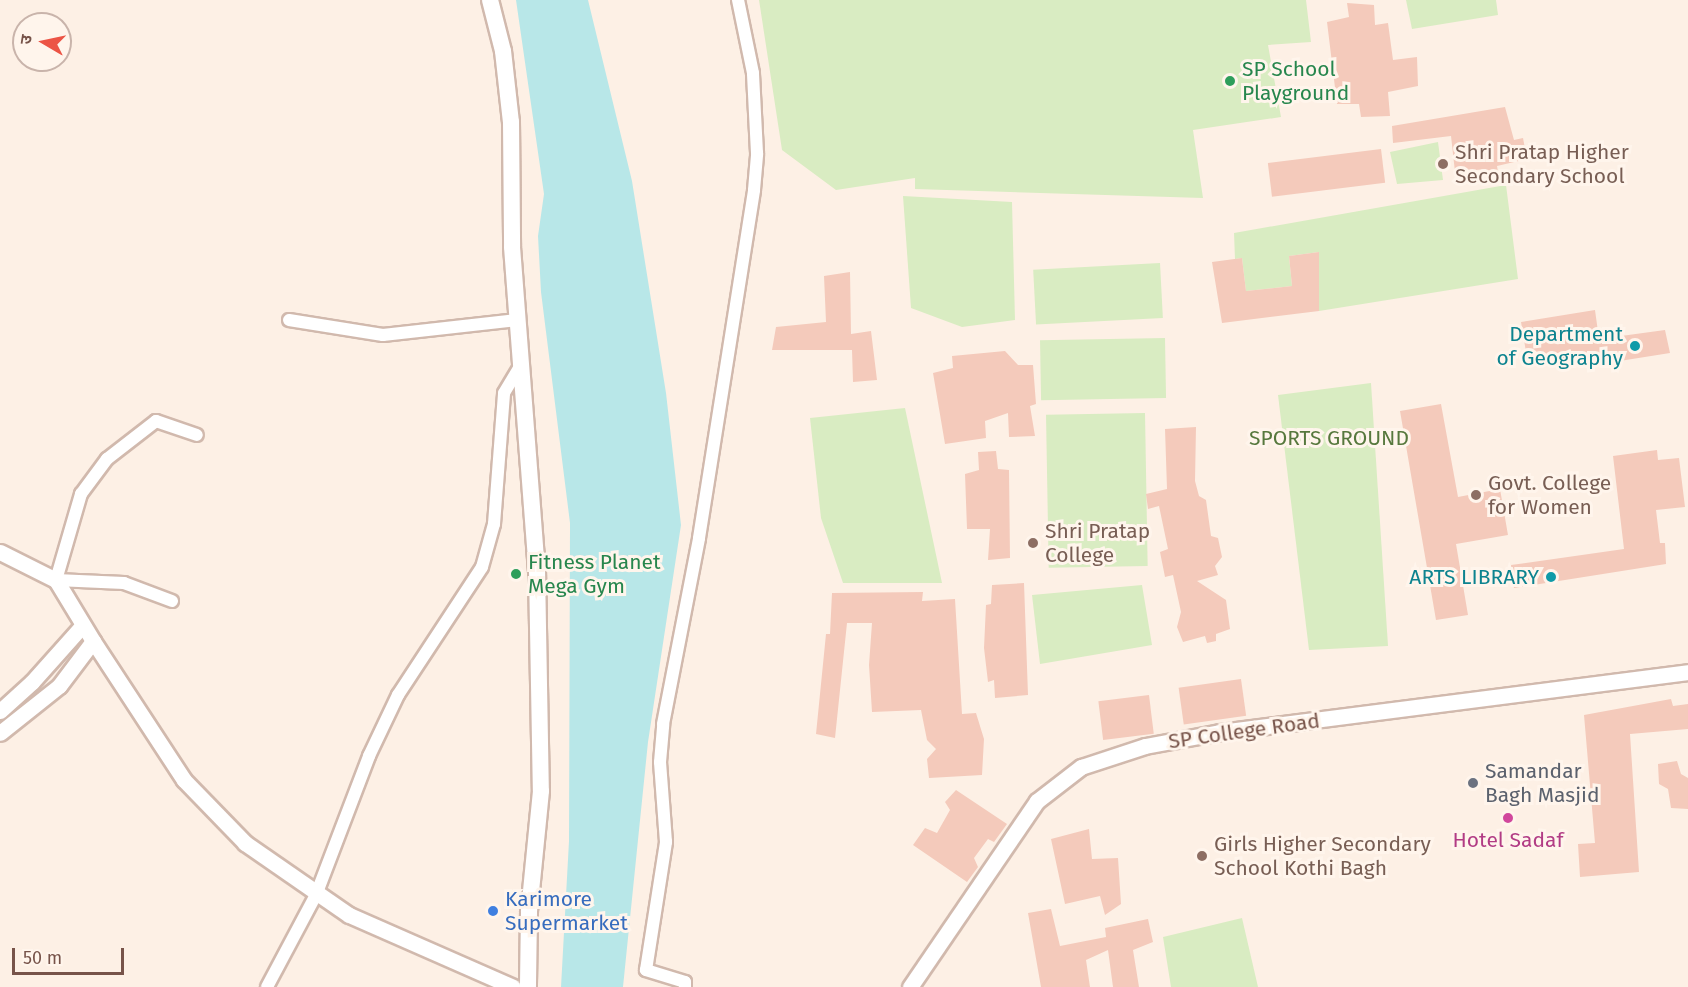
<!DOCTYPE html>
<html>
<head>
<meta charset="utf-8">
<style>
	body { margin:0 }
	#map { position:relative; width:1688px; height:987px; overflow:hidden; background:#fdf0e5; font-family:"Fira Sans","Noto Sans Devanagari",sans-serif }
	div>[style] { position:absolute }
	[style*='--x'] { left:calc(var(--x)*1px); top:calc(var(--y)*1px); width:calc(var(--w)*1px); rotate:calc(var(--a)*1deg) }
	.green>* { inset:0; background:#d9ecc2; transform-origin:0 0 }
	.water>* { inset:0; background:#b8e7e8 }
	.building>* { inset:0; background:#f4cabb; transform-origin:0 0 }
	.roads { filter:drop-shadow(2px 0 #d1b9ad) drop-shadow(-2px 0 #d1b9ad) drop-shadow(0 2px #d1b9ad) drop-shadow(0 -2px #d1b9ad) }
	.minor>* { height:12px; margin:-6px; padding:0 6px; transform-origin:6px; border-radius:6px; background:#fff }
	.tertiary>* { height:15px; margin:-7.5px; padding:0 7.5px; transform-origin:7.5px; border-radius:7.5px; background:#fff }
	.secondary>* { height:16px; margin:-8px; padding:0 8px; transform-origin:8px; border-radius:8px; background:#fff }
	.dots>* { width:16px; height:16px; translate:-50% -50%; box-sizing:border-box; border:3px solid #fff5ec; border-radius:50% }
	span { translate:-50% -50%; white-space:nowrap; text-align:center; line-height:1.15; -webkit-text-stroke:6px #fff5ec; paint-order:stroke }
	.leisure-label { font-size:21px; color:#27864d }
	.left { translate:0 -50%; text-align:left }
	.education-label { font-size:21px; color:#785e54 }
	.culture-label { font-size:21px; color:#0d838f }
	.right { translate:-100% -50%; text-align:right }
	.park-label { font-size:21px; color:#57783d }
	.street-label { font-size:21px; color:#775349 }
	.worship-label { font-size:21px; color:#5b616d }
	.hotel-label { font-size:21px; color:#b23c85 }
	.shop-label { font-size:21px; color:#366cbe }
	.north { position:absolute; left:12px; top:12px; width:60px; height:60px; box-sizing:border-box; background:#fff5ec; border:2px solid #c9b4ab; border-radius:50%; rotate:279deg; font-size:16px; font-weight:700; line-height:24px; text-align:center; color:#775349 }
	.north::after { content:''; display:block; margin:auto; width:21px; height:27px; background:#ec5445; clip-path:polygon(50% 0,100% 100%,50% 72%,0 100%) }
	.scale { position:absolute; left:12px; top:948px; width:112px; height:27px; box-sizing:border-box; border:3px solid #775349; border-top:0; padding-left:8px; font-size:18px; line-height:21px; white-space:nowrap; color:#775349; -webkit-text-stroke:4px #fff5ec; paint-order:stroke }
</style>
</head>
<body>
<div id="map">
	<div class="green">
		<i style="clip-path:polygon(759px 0,1306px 0,1311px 42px,1268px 45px,1281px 117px,1193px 130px,1203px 198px,915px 189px,915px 178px,836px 190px,782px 150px)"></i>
		<i style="clip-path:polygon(1406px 0,1496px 0,1498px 15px,1412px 29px)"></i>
		<i style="clip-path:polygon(1438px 142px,1443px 180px,1397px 184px,1390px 152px)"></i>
		<i style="clip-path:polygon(1506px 185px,1518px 279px,1319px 311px,1319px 252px,1289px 256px,1292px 286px,1246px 291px,1242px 258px,1235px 259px,1234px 233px)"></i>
		<i style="clip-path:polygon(903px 196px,1012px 202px,1015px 320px,962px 327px,911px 308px)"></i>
		<i style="left:1160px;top:263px;width:55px;height:127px;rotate:87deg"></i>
		<i style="left:1165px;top:338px;width:60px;height:125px;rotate:89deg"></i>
		<i style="clip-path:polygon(1371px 383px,1388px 646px,1309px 650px,1278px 395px)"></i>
		<i style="clip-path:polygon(905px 408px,942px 583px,843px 583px,821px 518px,810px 418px)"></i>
		<i style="left:1145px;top:413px;width:153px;height:99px;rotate:89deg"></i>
		<i style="clip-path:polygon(1142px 585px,1152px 645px,1040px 664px,1032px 595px)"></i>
		<i style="clip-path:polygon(1242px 918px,1258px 987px,1171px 987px,1163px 937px)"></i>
	</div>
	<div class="water">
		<i style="clip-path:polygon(516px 0,588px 0,632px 181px,666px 393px,681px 525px,648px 742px,623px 987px,561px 987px,569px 841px,570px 523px,541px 292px,538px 236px,544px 194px)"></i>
	</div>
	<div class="building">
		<i style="clip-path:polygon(1347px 3px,1374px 5px,1375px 25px,1388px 23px,1393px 60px,1417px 57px,1418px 86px,1388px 92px,1390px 116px,1361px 117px,1359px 104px,1337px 104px,1327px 22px,1349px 17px)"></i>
		<i style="clip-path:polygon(1505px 107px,1514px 140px,1523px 138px,1527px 159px,1497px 166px,1498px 172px,1488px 174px,1486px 169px,1455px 172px,1451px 136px,1393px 143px,1392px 126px)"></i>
		<i style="left:1381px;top:149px;width:34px;height:114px;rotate:83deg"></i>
		<i style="clip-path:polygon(1319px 252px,1319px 311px,1222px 323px,1212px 262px,1242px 258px,1246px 291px,1292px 286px,1289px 256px)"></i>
		<i style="clip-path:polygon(850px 272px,851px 334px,871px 331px,877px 380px,853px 382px,852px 350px,772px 350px,776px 327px,826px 322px,824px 276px)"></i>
		<i style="clip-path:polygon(1595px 310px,1599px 339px,1665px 330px,1670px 353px,1607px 363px,1603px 352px,1528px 364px,1521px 322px)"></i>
		<i style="clip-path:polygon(1005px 351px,1018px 365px,1033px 365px,1036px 404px,1030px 406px,1035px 436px,1009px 437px,1008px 413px,985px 421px,986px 438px,945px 444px,933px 373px,953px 368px,952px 356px)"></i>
		<i style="clip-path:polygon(1441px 404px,1458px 497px,1500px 489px,1508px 535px,1456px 544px,1468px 615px,1436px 620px,1400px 411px)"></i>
		<i style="clip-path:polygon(1196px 427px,1195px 481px,1199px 496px,1206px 500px,1211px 536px,1218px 538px,1222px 557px,1215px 566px,1218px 575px,1197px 581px,1226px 600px,1230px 629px,1216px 634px,1216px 641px,1207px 643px,1205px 636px,1183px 642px,1177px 627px,1181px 612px,1173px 575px,1165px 577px,1160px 552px,1168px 549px,1159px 506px,1148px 509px,1146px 494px,1167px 489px,1165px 429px)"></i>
		<i style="clip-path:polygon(1657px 450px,1658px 460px,1679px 458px,1685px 507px,1656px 510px,1660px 543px,1665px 543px,1666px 564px,1514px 588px,1511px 565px,1624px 549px,1613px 456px)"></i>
		<i style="clip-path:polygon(996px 451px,998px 469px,1009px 470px,1010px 558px,988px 560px,990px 529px,967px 529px,965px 474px,979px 470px,978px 452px)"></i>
		<i style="clip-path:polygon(1024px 583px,1028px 695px,995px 698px,994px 680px,988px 682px,984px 648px,986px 605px,991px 604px,992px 585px)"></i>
		<i style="clip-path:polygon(923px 592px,922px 601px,955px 599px,962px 714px,976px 713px,984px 739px,982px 775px,929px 778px,927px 759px,936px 749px,927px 740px,921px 710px,872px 712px,869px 665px,872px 623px,847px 623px,835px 738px,816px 734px,826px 634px,830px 634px,832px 593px)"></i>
		<i style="left:1241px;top:679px;width:37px;height:63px;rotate:82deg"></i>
		<i style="left:1149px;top:695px;width:39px;height:51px;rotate:83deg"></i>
		<i style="clip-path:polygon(1671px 699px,1673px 706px,1688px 704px,1688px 729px,1630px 734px,1639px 872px,1580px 877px,1578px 844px,1595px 843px,1584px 715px)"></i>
		<i style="clip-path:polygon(1677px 761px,1681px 774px,1688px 778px,1688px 809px,1671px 808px,1668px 789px,1659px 784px,1658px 764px)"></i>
		<i style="clip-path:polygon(956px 790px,1007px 824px,994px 842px,988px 839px,974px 858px,978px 867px,967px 882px,913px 845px,925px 828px,937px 833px,950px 810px,945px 802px)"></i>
		<i style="clip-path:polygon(1089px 829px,1092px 859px,1118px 858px,1121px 904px,1105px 915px,1100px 896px,1065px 904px,1051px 839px)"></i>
		<i style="clip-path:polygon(1051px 909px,1060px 946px,1106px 937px,1105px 928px,1148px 919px,1153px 942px,1133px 950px,1139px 987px,1113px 987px,1108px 950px,1086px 960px,1090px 987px,1041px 987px,1028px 913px)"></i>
	</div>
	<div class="roads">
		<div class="minor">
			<i style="--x:289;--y:320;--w:95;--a:9.1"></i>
			<i style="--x:383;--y:335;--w:135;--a:-6.4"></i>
			<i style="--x:172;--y:601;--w:51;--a:-159.4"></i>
			<i style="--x:124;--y:583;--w:68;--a:-177.5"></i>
			<i style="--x:56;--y:580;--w:90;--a:-73.8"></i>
			<i style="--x:81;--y:494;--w:44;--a:-53.4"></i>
			<i style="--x:107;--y:459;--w:62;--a:-37.8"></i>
			<i style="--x:156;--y:421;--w:43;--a:18.9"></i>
			<i style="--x:267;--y:987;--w:104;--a:-62"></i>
			<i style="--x:316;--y:895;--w:149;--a:-69.1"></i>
			<i style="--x:369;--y:756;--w:68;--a:-64.6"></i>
			<i style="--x:398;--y:695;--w:153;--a:-56.7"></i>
			<i style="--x:482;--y:567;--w:45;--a:-74.4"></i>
			<i style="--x:494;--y:524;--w:131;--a:-85.6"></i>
			<i style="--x:504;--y:393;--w:35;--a:-59"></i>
			<i style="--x:685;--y:987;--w:5;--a:-90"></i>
			<i style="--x:685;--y:982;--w:41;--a:-162.9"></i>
			<i style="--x:646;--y:970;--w:130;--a:-81.1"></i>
			<i style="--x:666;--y:842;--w:80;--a:-94.3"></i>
			<i style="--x:660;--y:762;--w:38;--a:-85"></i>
			<i style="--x:663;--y:724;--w:189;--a:-79"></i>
			<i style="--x:699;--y:538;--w:352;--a:-81"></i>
			<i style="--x:754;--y:190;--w:37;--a:-85"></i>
			<i style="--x:757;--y:153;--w:80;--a:-92.9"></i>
			<i style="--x:753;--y:73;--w:75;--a:-101.6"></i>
		</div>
		<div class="tertiary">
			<i style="--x:0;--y:552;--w:63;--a:26.6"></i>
			<i style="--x:56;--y:580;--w:71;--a:58.8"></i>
			<i style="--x:93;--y:641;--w:56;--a:127.1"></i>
			<i style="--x:59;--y:686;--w:75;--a:141.5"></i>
			<i style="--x:93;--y:641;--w:166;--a:56.8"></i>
			<i style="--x:184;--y:780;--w:88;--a:45.9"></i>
			<i style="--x:245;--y:843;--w:126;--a:34.7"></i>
			<i style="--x:349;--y:915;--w:179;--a:23.7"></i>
			<i style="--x:0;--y:711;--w:43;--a:-42.2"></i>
			<i style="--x:32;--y:682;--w:75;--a:-48.2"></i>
			<i style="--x:910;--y:987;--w:225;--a:-55.7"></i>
			<i style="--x:1037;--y:801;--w:56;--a:-37.7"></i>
			<i style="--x:1081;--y:767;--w:67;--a:-18.2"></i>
			<i style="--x:1145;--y:746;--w:76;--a:-10.6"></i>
			<i style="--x:1220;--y:732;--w:472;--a:-7.3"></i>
		</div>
		<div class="secondary">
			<i style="--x:490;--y:0;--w:53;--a:75.7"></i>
			<i style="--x:503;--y:51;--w:71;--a:83.6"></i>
			<i style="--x:511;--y:122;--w:125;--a:89.5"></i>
			<i style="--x:512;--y:247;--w:324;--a:85.6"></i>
			<i style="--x:537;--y:570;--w:221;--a:89"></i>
			<i style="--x:541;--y:791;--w:122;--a:95.7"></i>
			<i style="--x:529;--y:912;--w:75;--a:90.8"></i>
		</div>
	</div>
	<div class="dots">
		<i style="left:1230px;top:81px;background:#2e9e5b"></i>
		<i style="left:1443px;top:164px;background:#8d6e63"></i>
		<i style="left:1635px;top:346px;background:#0f9aa8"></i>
		<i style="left:1476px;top:495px;background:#8d6e63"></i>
		<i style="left:1033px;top:543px;background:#8d6e63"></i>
		<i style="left:516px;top:574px;background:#2e9e5b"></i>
		<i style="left:1551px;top:577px;background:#0f9aa8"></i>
		<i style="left:1473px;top:783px;background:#6b7280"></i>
		<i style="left:1508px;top:818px;background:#d1479c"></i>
		<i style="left:1202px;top:856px;background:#8d6e63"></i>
		<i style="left:493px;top:911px;background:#3f7fe0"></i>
	</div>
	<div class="leisure-label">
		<span class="left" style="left:1242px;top:81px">SP School<br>Playground</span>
		<span class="left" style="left:528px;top:574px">Fitness Planet<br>Mega Gym</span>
	</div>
	<div class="education-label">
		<span class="left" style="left:1455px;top:164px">Shri Pratap Higher<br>Secondary School</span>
		<span class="left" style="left:1488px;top:495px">Govt. College<br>for Women</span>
		<span class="left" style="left:1045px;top:543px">Shri Pratap<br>College</span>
		<span class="left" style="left:1214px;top:856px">Girls Higher Secondary<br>School Kothi Bagh</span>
	</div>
	<div class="culture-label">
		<span class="right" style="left:1623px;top:346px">Department<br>of Geography</span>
		<span class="right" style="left:1539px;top:577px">ARTS LIBRARY</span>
	</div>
	<div class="park-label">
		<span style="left:1329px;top:438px">SPORTS GROUND</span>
	</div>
	<div class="street-label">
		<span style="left:1244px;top:731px;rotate:-8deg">SP College Road</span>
	</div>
	<div class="worship-label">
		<span class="left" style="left:1485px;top:783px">Samandar<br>Bagh Masjid</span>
	</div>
	<div class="hotel-label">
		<span style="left:1508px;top:840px">Hotel Sadaf</span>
	</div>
	<div class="shop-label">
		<span class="left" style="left:505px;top:911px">Karimore<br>Supermarket</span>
	</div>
	<div class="north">उ</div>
	<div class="scale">50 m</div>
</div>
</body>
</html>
